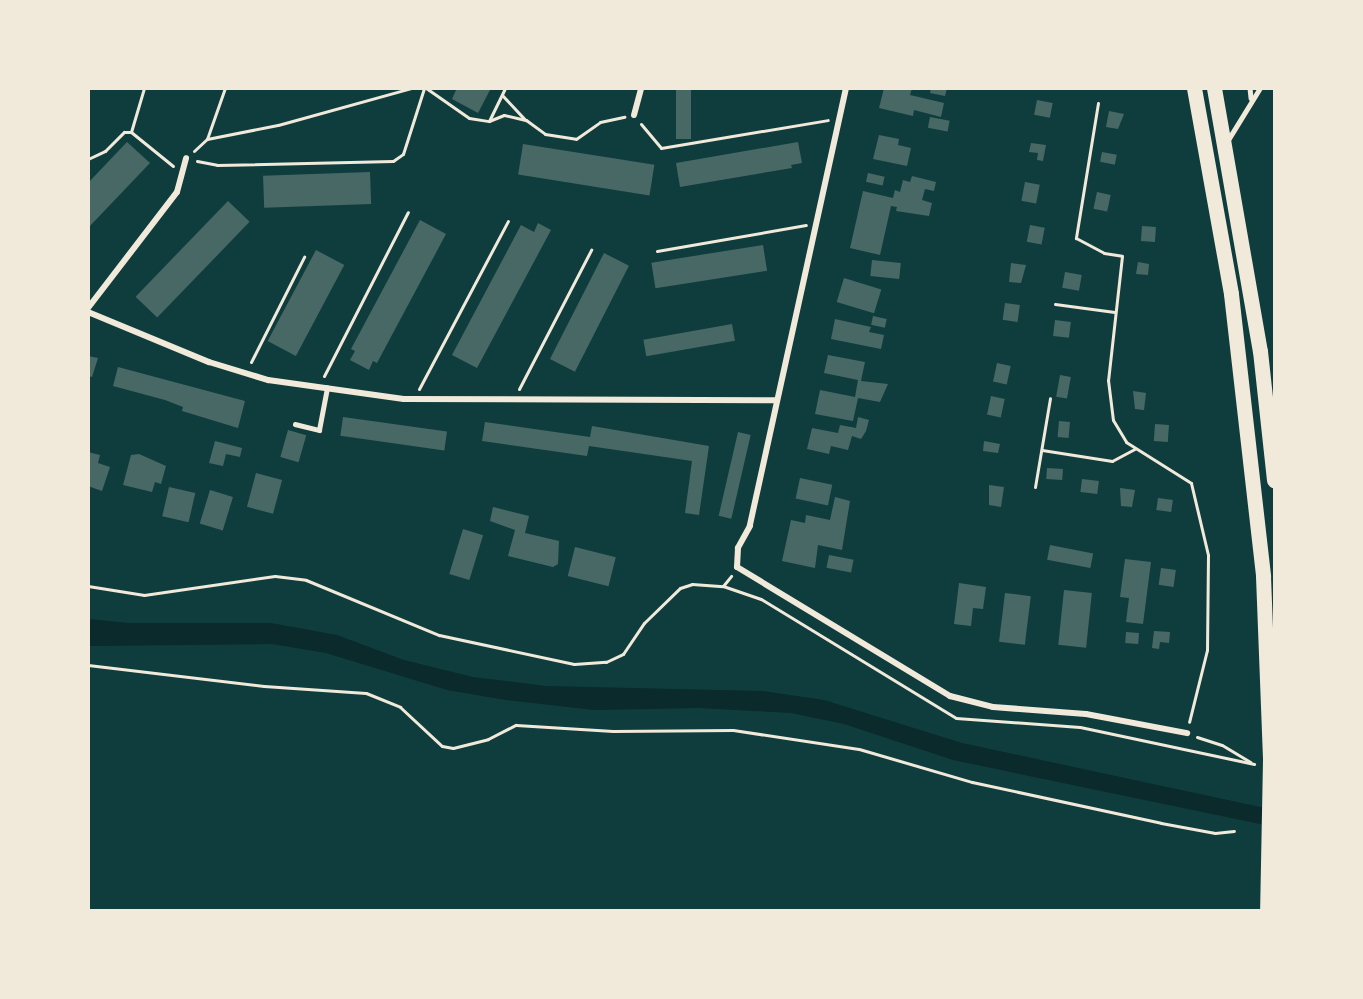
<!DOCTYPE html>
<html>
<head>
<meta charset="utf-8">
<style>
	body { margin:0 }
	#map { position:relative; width:1363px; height:999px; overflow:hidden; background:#0f3d3e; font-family:"Open Sans",sans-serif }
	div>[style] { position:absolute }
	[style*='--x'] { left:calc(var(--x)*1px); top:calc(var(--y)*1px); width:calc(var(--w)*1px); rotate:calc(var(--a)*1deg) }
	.water>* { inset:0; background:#0a2a2b }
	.building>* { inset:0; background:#486865; transform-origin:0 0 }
	.path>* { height:3px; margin:-1.5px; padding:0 1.5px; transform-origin:1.5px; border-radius:1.5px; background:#f1e9da }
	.service>* { height:4.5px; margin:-2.25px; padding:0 2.25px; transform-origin:2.25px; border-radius:2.25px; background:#f1e9da }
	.minor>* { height:6px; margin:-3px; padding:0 3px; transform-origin:3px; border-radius:3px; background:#f1e9da }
	.trunk>* { height:15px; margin:-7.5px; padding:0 7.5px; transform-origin:7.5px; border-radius:7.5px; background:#f1e9da }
	span { translate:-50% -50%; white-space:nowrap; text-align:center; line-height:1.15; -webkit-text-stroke:4.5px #f1e9da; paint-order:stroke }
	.frame { position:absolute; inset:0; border:90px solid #f1e9da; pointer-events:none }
</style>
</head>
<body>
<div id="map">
	<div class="water">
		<i style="clip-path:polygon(89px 619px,128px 623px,271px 623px,337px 635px,404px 660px,473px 677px,546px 686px,763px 691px,824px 700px,962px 743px,1274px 810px,1274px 827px,953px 760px,844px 724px,791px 713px,699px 708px,594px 710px,506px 700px,447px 690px,326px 653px,272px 644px,89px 646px)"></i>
	</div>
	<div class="building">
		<i style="clip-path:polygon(457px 88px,491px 88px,478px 113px,452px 99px)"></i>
		<i style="left:676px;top:88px;width:15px;height:51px"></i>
		<i style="clip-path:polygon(884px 88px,912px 88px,910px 95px,944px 103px,941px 117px,914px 110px,913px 116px,879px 108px)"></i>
		<i style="clip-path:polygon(931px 88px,947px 88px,945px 96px,930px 93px)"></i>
		<i style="left:1037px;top:100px;width:16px;height:15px;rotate:11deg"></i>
		<i style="clip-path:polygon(1109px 111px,1124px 114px,1118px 129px,1106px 127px)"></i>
		<i style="left:930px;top:117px;width:20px;height:11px;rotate:11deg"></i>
		<i style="clip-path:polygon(879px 135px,899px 139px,898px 145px,911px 148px,907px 166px,873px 159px)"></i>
		<i style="clip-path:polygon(127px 142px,150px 163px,88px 228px,88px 183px)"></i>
		<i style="clip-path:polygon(798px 142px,802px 163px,791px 165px,792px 168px,680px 187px,676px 163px)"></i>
		<i style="clip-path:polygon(1031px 143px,1046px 145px,1043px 161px,1037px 160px,1038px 153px,1029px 152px)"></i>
		<i style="left:523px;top:144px;width:133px;height:31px;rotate:9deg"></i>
		<i style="left:1102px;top:152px;width:15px;height:10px;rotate:11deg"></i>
		<i style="left:370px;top:172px;width:32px;height:107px;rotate:88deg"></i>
		<i style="left:868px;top:173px;width:17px;height:9px;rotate:13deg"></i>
		<i style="clip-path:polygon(912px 176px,936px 182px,934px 191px,925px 189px,922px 200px,932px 203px,929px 216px,896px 211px,897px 207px,891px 206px,880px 255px,850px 248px,863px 191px,893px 198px,895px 190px,900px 192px,903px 180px,910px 182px)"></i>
		<i style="left:1025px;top:182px;width:15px;height:19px;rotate:11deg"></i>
		<i style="left:1097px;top:192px;width:14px;height:17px;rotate:12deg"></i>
		<i style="left:228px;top:201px;width:30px;height:133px;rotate:44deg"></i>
		<i style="clip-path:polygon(420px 220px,446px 234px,377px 363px,373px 361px,369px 370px,350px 360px,355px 351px,351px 349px)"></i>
		<i style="clip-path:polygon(538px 223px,551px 230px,477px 368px,452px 355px,521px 225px,534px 232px)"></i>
		<i style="left:1030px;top:225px;width:15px;height:17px;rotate:11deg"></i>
		<i style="left:1142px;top:226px;width:14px;height:15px;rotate:4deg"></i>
		<i style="left:763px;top:245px;width:26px;height:113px;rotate:81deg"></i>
		<i style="left:316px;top:250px;width:32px;height:103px;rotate:28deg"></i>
		<i style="left:604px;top:253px;width:28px;height:119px;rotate:27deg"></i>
		<i style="left:872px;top:260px;width:29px;height:16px;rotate:6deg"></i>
		<i style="clip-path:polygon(1138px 262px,1149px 264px,1148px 275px,1136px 274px)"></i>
		<i style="clip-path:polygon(1011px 263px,1026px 265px,1021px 283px,1009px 282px)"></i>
		<i style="left:1065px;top:272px;width:17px;height:16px;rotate:10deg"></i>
		<i style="left:844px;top:278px;width:39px;height:25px;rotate:17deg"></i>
		<i style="left:1005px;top:303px;width:15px;height:17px;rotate:8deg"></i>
		<i style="left:873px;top:316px;width:14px;height:9px;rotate:12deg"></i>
		<i style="clip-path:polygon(835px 319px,871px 327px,869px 332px,884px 335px,881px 349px,831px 339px)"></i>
		<i style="left:1055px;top:320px;width:16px;height:16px;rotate:7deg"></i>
		<i style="left:732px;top:324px;width:17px;height:90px;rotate:80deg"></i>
		<i style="clip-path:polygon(828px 355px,865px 362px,861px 381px,888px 384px,880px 402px,858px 398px,853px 421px,815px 414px,820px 390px,855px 397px,858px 380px,824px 373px)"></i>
		<i style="clip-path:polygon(88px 356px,98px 358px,92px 377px,88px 376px)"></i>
		<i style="left:997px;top:363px;width:14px;height:19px;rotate:12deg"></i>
		<i style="clip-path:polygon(118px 367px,245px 401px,238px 428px,182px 411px,183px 407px,165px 400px,113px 386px)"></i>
		<i style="left:1060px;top:375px;width:11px;height:22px;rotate:10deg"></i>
		<i style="clip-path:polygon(1133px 391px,1146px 393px,1144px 410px,1135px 409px)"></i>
		<i style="left:991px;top:396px;width:14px;height:19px;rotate:12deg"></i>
		<i style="left:343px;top:417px;width:105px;height:19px;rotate:8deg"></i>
		<i style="clip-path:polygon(858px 417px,869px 420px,866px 431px,861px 439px,852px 436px,848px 450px,831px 446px,829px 454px,807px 449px,812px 428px,838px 433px,840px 425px,856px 428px)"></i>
		<i style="left:1059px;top:421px;width:11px;height:16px;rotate:5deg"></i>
		<i style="clip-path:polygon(485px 422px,590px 437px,592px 426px,709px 446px,699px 515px,685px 513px,692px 461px,589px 446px,587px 456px,482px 441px)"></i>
		<i style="left:1155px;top:424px;width:14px;height:17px;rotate:4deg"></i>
		<i style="left:288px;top:430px;width:19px;height:28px;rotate:16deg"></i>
		<i style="left:738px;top:432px;width:13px;height:86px;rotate:13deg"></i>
		<i style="clip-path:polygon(215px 441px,242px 448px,240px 457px,226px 454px,223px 466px,209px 463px)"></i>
		<i style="clip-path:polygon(984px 441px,1000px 444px,998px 453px,983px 451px)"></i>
		<i style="clip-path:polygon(88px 452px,100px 455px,98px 463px,110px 467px,102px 491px,88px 486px)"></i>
		<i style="clip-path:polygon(139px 454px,166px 466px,161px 484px,155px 482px,152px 492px,123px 485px,131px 455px)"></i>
		<i style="left:1047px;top:468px;width:16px;height:11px;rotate:4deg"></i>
		<i style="left:256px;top:473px;width:27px;height:35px;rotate:15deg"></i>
		<i style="left:800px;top:478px;width:33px;height:21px;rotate:12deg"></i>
		<i style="left:1082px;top:479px;width:17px;height:13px;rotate:7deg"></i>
		<i style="clip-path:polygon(989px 485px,1004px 487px,1001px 507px,989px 505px)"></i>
		<i style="left:169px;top:487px;width:27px;height:30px;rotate:13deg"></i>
		<i style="clip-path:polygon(1120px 488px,1135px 490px,1132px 507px,1121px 506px)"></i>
		<i style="left:210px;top:490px;width:24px;height:35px;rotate:17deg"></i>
		<i style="clip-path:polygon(835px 497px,850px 501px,842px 550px,818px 545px,815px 568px,782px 561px,791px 520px,805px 523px,806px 515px,830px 520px)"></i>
		<i style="left:1158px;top:498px;width:15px;height:12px;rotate:8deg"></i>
		<i style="clip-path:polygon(493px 507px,529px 516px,525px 533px,559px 541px,558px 564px,553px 567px,508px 556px,515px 530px,490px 521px)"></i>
		<i style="left:463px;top:529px;width:21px;height:47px;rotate:17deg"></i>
		<i style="left:1050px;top:545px;width:44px;height:15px;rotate:11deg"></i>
		<i style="left:575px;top:547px;width:42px;height:30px;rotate:14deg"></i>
		<i style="left:829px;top:555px;width:25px;height:13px;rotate:11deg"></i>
		<i style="clip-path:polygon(1125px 559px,1151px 562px,1143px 624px,1126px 622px,1129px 598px,1120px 597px)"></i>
		<i style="left:1161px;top:568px;width:15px;height:17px;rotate:8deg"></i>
		<i style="clip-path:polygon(959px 583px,986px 587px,983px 609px,973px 608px,971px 626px,954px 624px)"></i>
		<i style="left:1064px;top:590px;width:28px;height:55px;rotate:6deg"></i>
		<i style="left:1005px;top:593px;width:26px;height:49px;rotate:7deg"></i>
		<i style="clip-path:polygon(1154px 631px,1170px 632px,1169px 643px,1160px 642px,1159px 649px,1152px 648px)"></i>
		<i style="left:1126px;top:632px;width:13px;height:11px;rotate:4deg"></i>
	</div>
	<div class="path">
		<i style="--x:426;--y:88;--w:52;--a:34.9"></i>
		<i style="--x:469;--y:118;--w:20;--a:9"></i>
		<i style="--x:489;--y:121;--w:16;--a:-22"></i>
		<i style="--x:504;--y:115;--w:23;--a:13"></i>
		<i style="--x:526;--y:120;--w:24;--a:36"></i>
		<i style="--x:545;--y:134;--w:31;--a:9"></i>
		<i style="--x:576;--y:139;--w:29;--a:-35"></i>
		<i style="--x:600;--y:122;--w:25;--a:-12"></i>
		<i style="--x:502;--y:95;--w:33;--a:47"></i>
		<i style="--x:1098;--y:103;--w:137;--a:99.3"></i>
		<i style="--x:1076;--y:238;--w:32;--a:28"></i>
		<i style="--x:1104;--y:253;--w:18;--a:9"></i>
		<i style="--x:1122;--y:256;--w:125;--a:96.4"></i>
		<i style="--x:1108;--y:380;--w:40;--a:82.9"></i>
		<i style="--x:1113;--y:420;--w:26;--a:59"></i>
		<i style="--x:1126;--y:442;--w:77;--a:32.2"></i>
		<i style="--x:1191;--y:483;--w:74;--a:76.7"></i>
		<i style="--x:1208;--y:555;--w:95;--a:90.6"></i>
		<i style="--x:1207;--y:650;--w:74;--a:104"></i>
		<i style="--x:489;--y:121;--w:37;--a:-64"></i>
		<i style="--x:641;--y:124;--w:31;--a:50"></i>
		<i style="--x:661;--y:148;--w:169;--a:-9.5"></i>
		<i style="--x:131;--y:132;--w:54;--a:39"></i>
		<i style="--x:207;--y:139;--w:54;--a:-70.6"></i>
		<i style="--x:194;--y:151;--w:18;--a:-43"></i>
		<i style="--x:207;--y:139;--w:72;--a:-11.2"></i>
		<i style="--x:278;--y:125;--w:138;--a:-15.5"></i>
		<i style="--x:88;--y:159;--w:19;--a:-25"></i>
		<i style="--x:105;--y:151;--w:27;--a:-45"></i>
		<i style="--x:124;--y:132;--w:7;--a:0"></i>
		<i style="--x:131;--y:132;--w:46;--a:-73.5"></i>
		<i style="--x:197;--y:161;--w:20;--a:11"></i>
		<i style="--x:217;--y:165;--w:176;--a:-1.3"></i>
		<i style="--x:393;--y:161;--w:12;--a:-35"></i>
		<i style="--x:403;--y:154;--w:69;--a:-72.3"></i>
		<i style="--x:657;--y:251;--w:151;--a:-9.9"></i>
		<i style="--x:1055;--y:304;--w:60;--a:7.7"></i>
		<i style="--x:251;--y:362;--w:118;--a:-63.2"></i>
		<i style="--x:324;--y:376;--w:184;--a:-62.9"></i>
		<i style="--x:419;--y:389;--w:190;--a:-62.1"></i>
		<i style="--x:519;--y:389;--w:157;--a:-62.6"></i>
		<i style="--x:1042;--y:450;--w:71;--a:8.9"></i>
		<i style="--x:1112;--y:461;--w:26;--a:-28"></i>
		<i style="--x:1035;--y:487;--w:90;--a:-80.4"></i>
		<i style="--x:88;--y:586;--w:57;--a:9.1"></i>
		<i style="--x:144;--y:595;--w:132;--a:-8.3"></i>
		<i style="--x:275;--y:576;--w:31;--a:7"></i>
		<i style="--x:306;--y:580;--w:144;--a:22.5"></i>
		<i style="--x:439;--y:635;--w:138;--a:12.1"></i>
		<i style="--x:574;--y:664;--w:32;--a:-4"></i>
		<i style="--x:606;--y:662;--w:19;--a:-25"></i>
		<i style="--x:623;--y:654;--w:37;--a:-56"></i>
		<i style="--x:644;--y:623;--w:50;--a:-44.2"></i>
		<i style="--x:680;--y:588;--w:13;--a:-18"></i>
		<i style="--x:692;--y:584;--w:31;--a:4"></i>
		<i style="--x:723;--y:586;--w:40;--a:18.9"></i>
		<i style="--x:761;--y:599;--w:228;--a:31.4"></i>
		<i style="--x:956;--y:718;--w:124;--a:4.2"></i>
		<i style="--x:1080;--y:727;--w:178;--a:12"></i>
		<i style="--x:723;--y:586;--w:13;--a:-51"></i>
		<i style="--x:88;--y:665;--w:177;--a:6.8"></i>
		<i style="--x:264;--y:686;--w:102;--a:3.9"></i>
		<i style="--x:366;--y:693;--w:37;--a:22"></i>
		<i style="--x:400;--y:707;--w:57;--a:42.9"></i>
		<i style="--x:442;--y:746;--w:11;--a:10"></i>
		<i style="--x:453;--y:748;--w:36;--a:-14"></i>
		<i style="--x:488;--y:739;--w:31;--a:-27"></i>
		<i style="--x:516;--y:725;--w:97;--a:3.5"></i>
		<i style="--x:613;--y:731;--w:120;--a:-0.5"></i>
		<i style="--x:733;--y:730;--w:127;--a:8.6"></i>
		<i style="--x:859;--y:749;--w:118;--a:16.3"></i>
		<i style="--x:972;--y:782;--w:193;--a:12.2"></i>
		<i style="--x:1161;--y:823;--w:55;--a:10.5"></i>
		<i style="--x:1215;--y:833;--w:19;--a:-6"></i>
		<i style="--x:1197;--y:737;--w:26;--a:18"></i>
		<i style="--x:1222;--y:745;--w:33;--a:31"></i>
	</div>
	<div class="service">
		<i style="--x:1250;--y:88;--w:10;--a:84"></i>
		<i style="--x:1228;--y:140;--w:61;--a:-58.4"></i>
		<i style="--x:295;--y:424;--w:25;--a:14"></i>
		<i style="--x:319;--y:430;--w:43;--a:-79.2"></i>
	</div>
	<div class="minor">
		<i style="--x:846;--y:88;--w:448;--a:102.4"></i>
		<i style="--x:750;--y:526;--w:25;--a:119"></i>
		<i style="--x:738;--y:548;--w:19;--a:93"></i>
		<i style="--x:737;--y:567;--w:249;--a:31.2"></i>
		<i style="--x:950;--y:696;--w:44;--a:14.3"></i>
		<i style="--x:993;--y:707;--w:93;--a:4.3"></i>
		<i style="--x:1086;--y:714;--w:103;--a:10.7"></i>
		<i style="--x:634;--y:115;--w:28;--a:-75"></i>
		<i style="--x:88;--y:308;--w:146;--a:-52.5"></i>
		<i style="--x:177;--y:192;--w:35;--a:-75"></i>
		<i style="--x:88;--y:312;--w:131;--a:22.5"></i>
		<i style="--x:209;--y:362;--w:62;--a:17"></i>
		<i style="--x:268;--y:380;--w:137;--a:8"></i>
		<i style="--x:404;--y:399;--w:372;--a:0.2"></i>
	</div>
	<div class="trunk">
		<i style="--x:1194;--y:88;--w:209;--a:79.8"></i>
		<i style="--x:1231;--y:294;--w:284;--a:83.5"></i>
		<i style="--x:1263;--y:576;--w:184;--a:87.8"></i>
		<i style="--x:1270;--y:760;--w:150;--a:91.1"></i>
		<i style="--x:1214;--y:88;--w:267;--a:80.1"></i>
		<i style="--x:1260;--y:351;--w:130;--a:83.8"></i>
	</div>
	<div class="frame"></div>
</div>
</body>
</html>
